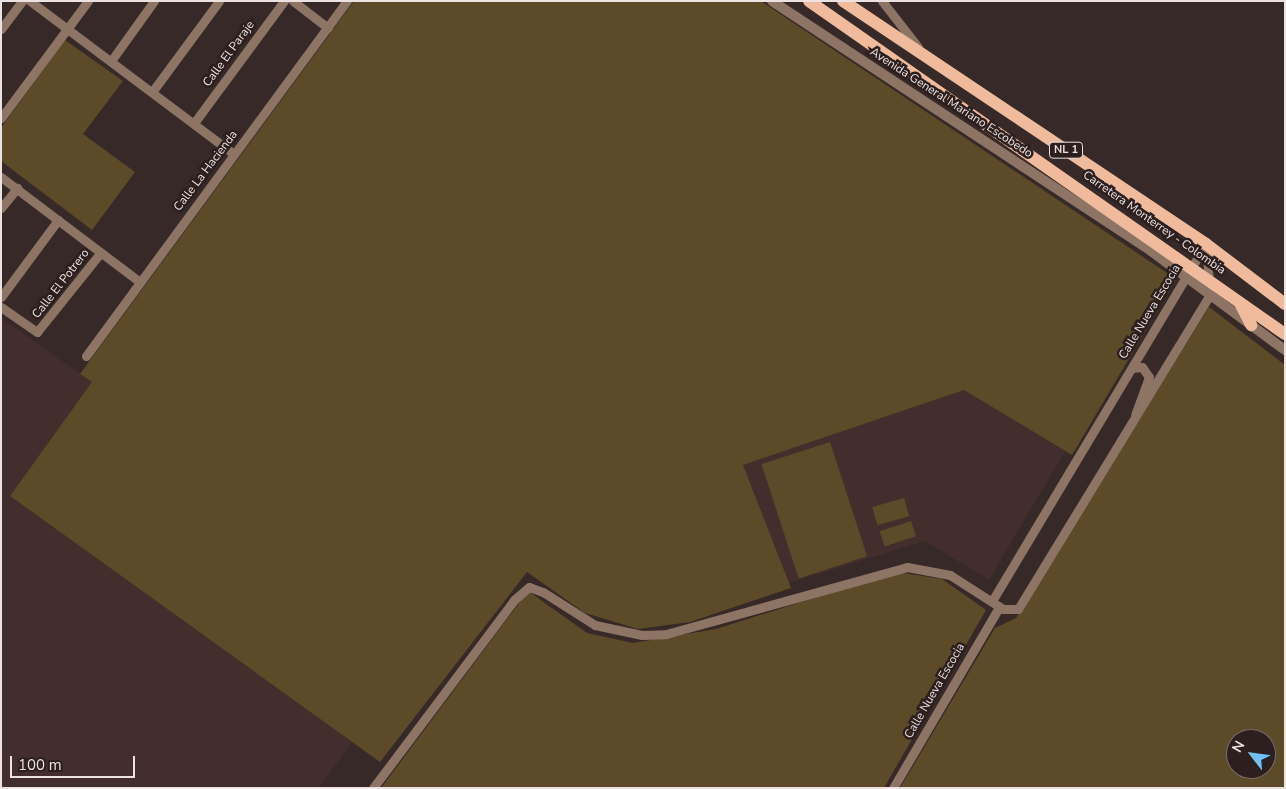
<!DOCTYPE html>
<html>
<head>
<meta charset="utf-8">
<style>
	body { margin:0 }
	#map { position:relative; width:1286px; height:789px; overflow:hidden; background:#362928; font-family:"Nunito Sans",sans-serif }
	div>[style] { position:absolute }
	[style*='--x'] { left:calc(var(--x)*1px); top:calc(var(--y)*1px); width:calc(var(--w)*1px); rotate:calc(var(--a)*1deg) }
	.built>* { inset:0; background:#432e2d }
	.green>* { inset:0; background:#5d4a28; transform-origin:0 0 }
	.minor>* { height:9px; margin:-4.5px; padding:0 4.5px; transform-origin:4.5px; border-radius:4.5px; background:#8d7465 }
	.tertiary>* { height:10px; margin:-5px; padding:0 5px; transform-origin:5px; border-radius:5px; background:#8d7465 }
	.primary>* { height:12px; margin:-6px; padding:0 6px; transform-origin:6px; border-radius:6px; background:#efbb9c }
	span { translate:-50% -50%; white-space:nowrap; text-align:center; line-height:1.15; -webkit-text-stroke:5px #2c1f1e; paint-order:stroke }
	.shield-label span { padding:1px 4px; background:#2c1f1e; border:1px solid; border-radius:4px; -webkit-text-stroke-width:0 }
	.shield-label { font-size:11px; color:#ebe2e1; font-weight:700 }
	.street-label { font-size:12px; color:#ebe2e1 }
	.frame { position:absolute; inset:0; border:2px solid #ebe2e1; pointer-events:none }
	.north { position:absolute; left:1226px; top:729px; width:50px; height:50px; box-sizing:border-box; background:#2c1f1e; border:1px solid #786d6c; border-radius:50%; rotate:300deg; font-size:14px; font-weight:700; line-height:20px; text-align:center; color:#ebe2e1 }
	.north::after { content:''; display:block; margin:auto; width:18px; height:22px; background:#70c2f4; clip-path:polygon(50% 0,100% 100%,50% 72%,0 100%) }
	.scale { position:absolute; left:10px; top:756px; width:125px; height:22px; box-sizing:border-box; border:2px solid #ebe2e1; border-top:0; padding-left:6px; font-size:15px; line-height:18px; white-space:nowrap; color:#ebe2e1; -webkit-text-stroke:4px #2c1f1e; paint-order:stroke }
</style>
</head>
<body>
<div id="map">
	<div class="built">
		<i style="clip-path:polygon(1px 318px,92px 382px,10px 496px,352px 742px,319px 788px,1px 788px)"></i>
		<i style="clip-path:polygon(964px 390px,1065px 451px,989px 580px,925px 541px,789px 583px,743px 465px)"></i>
	</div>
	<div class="green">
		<i style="clip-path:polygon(354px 1px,761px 1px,1176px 279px,1072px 455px,964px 390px,743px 465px,791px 588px,690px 622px,638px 629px,585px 613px,527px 572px,380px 762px,10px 496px,92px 382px,80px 374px)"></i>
		<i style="clip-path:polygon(65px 40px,123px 81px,83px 134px,135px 172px,92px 230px,1px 161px,1px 128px)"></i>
		<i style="clip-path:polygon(evenodd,1209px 307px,1285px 365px,1285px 788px,900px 788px,995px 628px,1016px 618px,1209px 307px,1236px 739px,1266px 739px,1266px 769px,1236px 769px,1236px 739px)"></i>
		<i style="left:830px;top:442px;width:120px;height:72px;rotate:72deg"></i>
		<i style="left:904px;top:498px;width:19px;height:33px;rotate:74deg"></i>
		<i style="left:911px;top:521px;width:16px;height:33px;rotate:72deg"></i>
		<i style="clip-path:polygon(896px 572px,942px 579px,986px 610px,884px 788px,381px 788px,528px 591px,587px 633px,633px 643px,716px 629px)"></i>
	</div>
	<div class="minor">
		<i style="--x:30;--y:1;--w:255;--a:36.9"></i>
		<i style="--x:293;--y:1;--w:44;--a:37.6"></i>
		<i style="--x:882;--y:1;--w:58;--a:52"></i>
		<i style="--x:1;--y:29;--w:35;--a:-53"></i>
		<i style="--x:111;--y:61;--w:74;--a:-54.4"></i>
		<i style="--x:152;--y:92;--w:113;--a:-53.6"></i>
		<i style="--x:1;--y:118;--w:146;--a:-53.4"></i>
		<i style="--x:194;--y:123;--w:152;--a:-53.6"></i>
		<i style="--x:1;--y:177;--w:174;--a:37.1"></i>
		<i style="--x:1;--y:208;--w:26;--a:-51"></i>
		<i style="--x:1;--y:297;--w:96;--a:-53.5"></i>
		<i style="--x:1;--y:307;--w:44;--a:34.8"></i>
		<i style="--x:37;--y:332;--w:102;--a:-51.3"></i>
		<i style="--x:86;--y:356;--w:441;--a:-53.7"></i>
		<i style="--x:1132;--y:368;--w:10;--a:-6"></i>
		<i style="--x:1142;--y:367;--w:12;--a:55"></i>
		<i style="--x:1149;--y:377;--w:40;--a:110.2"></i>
		<i style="--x:992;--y:601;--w:416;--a:-59.1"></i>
		<i style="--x:373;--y:788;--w:235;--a:-53.1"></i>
		<i style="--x:514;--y:600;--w:20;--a:-41"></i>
		<i style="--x:529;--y:587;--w:15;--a:20"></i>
		<i style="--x:543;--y:592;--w:62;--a:32.4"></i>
		<i style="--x:595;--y:625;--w:48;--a:12"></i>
		<i style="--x:642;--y:635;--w:24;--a:-2"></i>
		<i style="--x:666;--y:634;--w:250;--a:-15.5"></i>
		<i style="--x:907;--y:567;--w:44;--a:10.5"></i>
		<i style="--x:950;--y:575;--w:63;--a:32.7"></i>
		<i style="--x:1003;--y:609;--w:15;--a:0"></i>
		<i style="--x:1018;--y:609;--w:369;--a:-58.6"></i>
		<i style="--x:1210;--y:294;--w:50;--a:-94.6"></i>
		<i style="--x:893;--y:788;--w:210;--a:-59.6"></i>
	</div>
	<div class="tertiary">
		<i style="--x:772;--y:1;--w:454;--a:33.4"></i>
		<i style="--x:1151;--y:251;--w:167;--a:36.5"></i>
	</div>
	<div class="primary">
		<i style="--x:809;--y:1;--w:581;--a:34.98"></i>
		<i style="--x:843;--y:1;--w:437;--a:33.8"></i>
		<i style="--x:1206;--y:244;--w:99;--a:37.2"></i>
		<i style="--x:1240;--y:303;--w:25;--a:63"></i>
	</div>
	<div class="shield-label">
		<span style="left:1066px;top:150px">NL 1</span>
	</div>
	<div class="street-label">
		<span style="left:229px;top:54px;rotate:-54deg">Calle El Paraje</span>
		<span style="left:951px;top:103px;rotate:33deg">Avenida General Mariano Escobedo</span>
		<span style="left:206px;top:171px;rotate:-53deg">Calle La Hacienda</span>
		<span style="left:1154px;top:223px;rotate:35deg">Carretera Monterrey - Colombia</span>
		<span style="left:61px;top:284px;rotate:-52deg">Calle El Potrero</span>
		<span style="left:1150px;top:312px;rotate:-59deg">Calle Nueva Escocia</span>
		<span style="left:935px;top:691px;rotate:-60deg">Calle Nueva Escocia</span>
	</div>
	<div class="frame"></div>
	<div class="north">N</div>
	<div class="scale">100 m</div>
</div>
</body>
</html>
